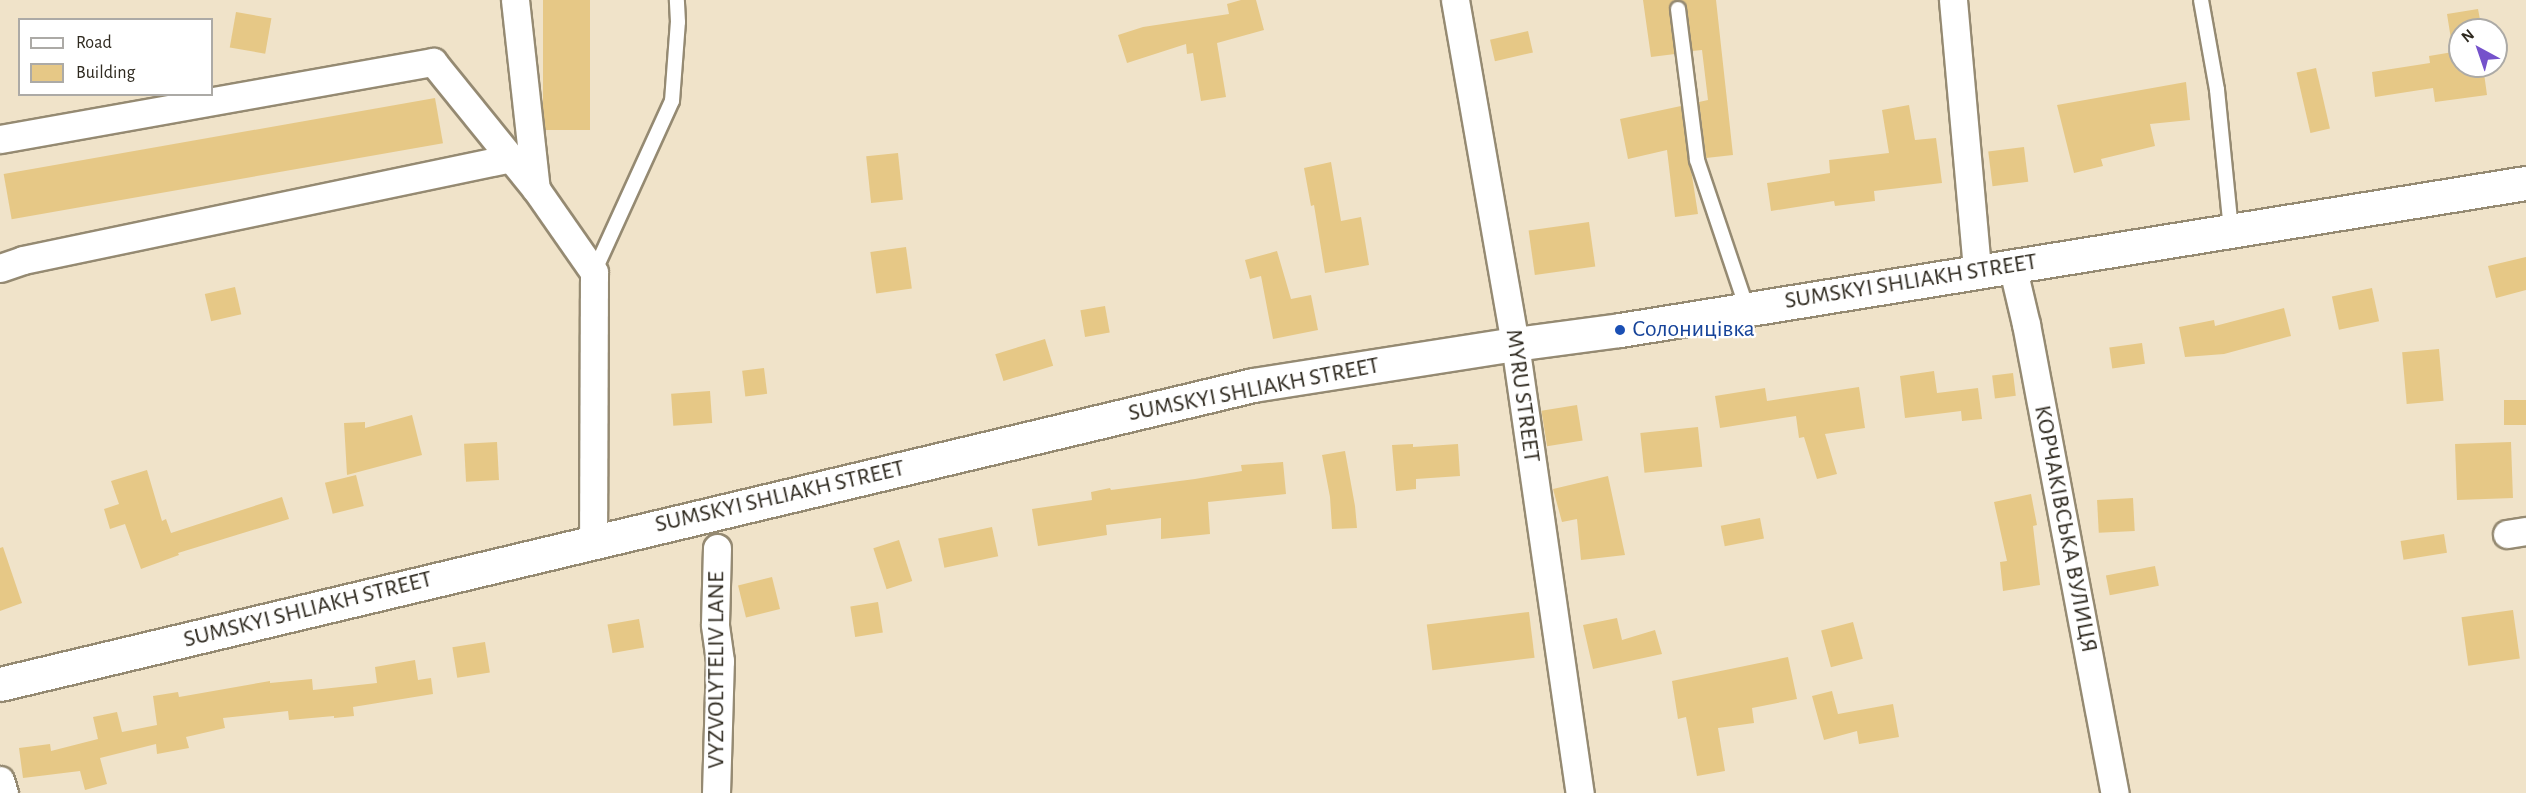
<!DOCTYPE html>
<html>
<head>
<meta charset="utf-8">
<style>
	body { margin:0 }
	#map { position:relative; width:2526px; height:793px; overflow:hidden; background:#f0e3c9; font-family:"Alegreya Sans",sans-serif }
	div>[style] { position:absolute }
	[style*='--x'] { left:calc(var(--x)*1px); top:calc(var(--y)*1px); width:calc(var(--w)*1px); rotate:calc(var(--a)*1deg) }
	.building>* { inset:0; background:#e6c886; transform-origin:0 0 }
	.roads { filter:drop-shadow(2px 0 #958a72) drop-shadow(-2px 0 #958a72) drop-shadow(0 2px #958a72) drop-shadow(0 -2px #958a72) }
	.service>* { height:14px; margin:-7px; padding:0 7px; transform-origin:7px; border-radius:7px; background:#fff }
	.minor>* { height:27px; margin:-13.5px; padding:0 13.5px; transform-origin:13.5px; border-radius:13.5px; background:#fff }
	.primary>* { height:33px; margin:-16.5px; padding:0 16.5px; transform-origin:16.5px; border-radius:16.5px; background:#fff }
	.dots>* { width:16px; height:16px; translate:-50% -50%; box-sizing:border-box; border:3px solid #fff; border-radius:50% }
	span { translate:-50% -50%; white-space:nowrap; text-align:center; line-height:1.15; -webkit-text-stroke:4.5px #fff; paint-order:stroke }
	.street-label { font-size:24px; color:#2f2a20 }
	.transit-label { font-size:24px; color:#164399 }
	.left { translate:0 -50%; text-align:left }
	.legend { position:absolute; left:18px; top:18px; width:195px; height:78px; box-sizing:border-box; background:#fff; border:2px solid #acaaa6; margin:0; padding:8px 10px; list-style:none; font-size:18px; color:#2f2a20 }
	.legend li { display:flex; align-items:center; gap:12px; height:30px }
	.legend b { width:30px; border:2px solid #acaaa6 }
	.north { position:absolute; left:2448px; top:18px; width:60px; height:60px; box-sizing:border-box; background:#fff; border:2px solid #acaaa6; border-radius:50%; rotate:320deg; font-size:16px; font-weight:700; line-height:24px; text-align:center; color:#2f2a20 }
	.north::after { content:''; display:block; margin:auto; width:21px; height:27px; background:#7552cb; clip-path:polygon(50% 0,100% 100%,50% 72%,0 100%) }
</style>
</head>
<body>
<div id="map">
	<div class="building">
		<i style="left:543px;top:0;width:47px;height:130px"></i>
		<i style="clip-path:polygon(1241px 0,1256px 0,1264px 30px,1217px 43px,1226px 97px,1201px 101px,1193px 53px,1187px 54px,1186px 44px,1127px 63px,1118px 35px,1143px 27px,1229px 14px,1227px 4px)"></i>
		<i style="clip-path:polygon(1643px 0,1716px 0,1733px 155px,1706px 158px,1699px 102px,1708px 100px,1702px 50px,1692px 51px,1685px 4px,1677px 0,1670px 6px,1675px 54px,1651px 57px)"></i>
		<i style="clip-path:polygon(2478px 9px,2482px 30px,2460px 30px,2460px 66px,2483px 66px,2487px 95px,2435px 102px,2433px 88px,2375px 97px,2372px 72px,2430px 63px,2429px 56px,2453px 52px,2447px 14px)"></i>
		<i style="left:236px;top:12px;width:36px;height:36px;rotate:10deg"></i>
		<i style="left:1528px;top:31px;width:22px;height:39px;rotate:77deg"></i>
		<i style="left:2316px;top:68px;width:62px;height:20px;rotate:77deg"></i>
		<i style="clip-path:polygon(2186px 82px,2190px 120px,2150px 124px,2155px 146px,2101px 159px,2103px 166px,2074px 173px,2057px 105px)"></i>
		<i style="left:435px;top:98px;width:46px;height:438px;rotate:80deg"></i>
		<i style="clip-path:polygon(1909px 105px,1915px 140px,1936px 138px,1942px 183px,1874px 191px,1875px 201px,1835px 206px,1834px 201px,1771px 211px,1767px 183px,1830px 173px,1829px 160px,1889px 153px,1882px 110px)"></i>
		<i style="clip-path:polygon(1681px 106px,1698px 214px,1675px 217px,1667px 150px,1628px 159px,1620px 119px)"></i>
		<i style="left:2024px;top:147px;width:35px;height:36px;rotate:83deg"></i>
		<i style="left:898px;top:153px;width:47px;height:32px;rotate:84deg"></i>
		<i style="clip-path:polygon(1331px 162px,1341px 221px,1361px 217px,1369px 265px,1325px 273px,1314px 205px,1311px 206px,1304px 168px)"></i>
		<i style="left:1589px;top:222px;width:45px;height:61px;rotate:82deg"></i>
		<i style="left:906px;top:247px;width:42px;height:36px;rotate:82deg"></i>
		<i style="clip-path:polygon(1277px 251px,1291px 299px,1311px 295px,1318px 330px,1273px 339px,1261px 276px,1250px 279px,1245px 260px)"></i>
		<i style="clip-path:polygon(2526px 257px,2526px 290px,2496px 298px,2488px 266px)"></i>
		<i style="left:235px;top:287px;width:28px;height:31px;rotate:77deg"></i>
		<i style="left:2372px;top:288px;width:34px;height:41px;rotate:78deg"></i>
		<i style="left:1105px;top:306px;width:27px;height:25px;rotate:80deg"></i>
		<i style="clip-path:polygon(2284px 308px,2291px 336px,2224px 354px,2185px 357px,2179px 327px,2214px 320px,2215px 326px)"></i>
		<i style="left:1045px;top:339px;width:28px;height:52px;rotate:73deg"></i>
		<i style="left:2142px;top:343px;width:21px;height:33px;rotate:82deg"></i>
		<i style="left:2439px;top:349px;width:52px;height:37px;rotate:85deg"></i>
		<i style="left:764px;top:368px;width:26px;height:22px;rotate:83deg"></i>
		<i style="clip-path:polygon(1934px 371px,1937px 393px,1978px 388px,1982px 419px,1962px 421px,1961px 411px,1905px 418px,1900px 376px)"></i>
		<i style="left:2013px;top:373px;width:23px;height:21px;rotate:83deg"></i>
		<i style="clip-path:polygon(1859px 387px,1865px 428px,1825px 434px,1837px 474px,1817px 479px,1804px 437px,1799px 438px,1796px 416px,1720px 428px,1715px 396px,1765px 388px,1767px 401px)"></i>
		<i style="left:710px;top:391px;width:32px;height:39px;rotate:86deg"></i>
		<i style="left:2526px;top:400px;width:25px;height:22px;rotate:90deg"></i>
		<i style="left:1577px;top:405px;width:36px;height:36px;rotate:81deg"></i>
		<i style="clip-path:polygon(412px 415px,422px 455px,347px 475px,344px 423px,365px 422px,365px 428px)"></i>
		<i style="left:1698px;top:427px;width:40px;height:58px;rotate:84deg"></i>
		<i style="left:497px;top:442px;width:38px;height:33px;rotate:87deg"></i>
		<i style="left:2511px;top:442px;width:56px;height:56px;rotate:88deg"></i>
		<i style="clip-path:polygon(1413px 444px,1413px 447px,1458px 444px,1460px 476px,1416px 479px,1416px 489px,1396px 491px,1392px 445px)"></i>
		<i style="clip-path:polygon(1345px 451px,1355px 506px,1357px 528px,1332px 529px,1330px 497px,1322px 455px)"></i>
		<i style="clip-path:polygon(1283px 462px,1286px 494px,1208px 502px,1210px 534px,1161px 539px,1161px 518px,1106px 525px,1107px 535px,1038px 546px,1032px 509px,1092px 500px,1091px 492px,1110px 488px,1111px 490px,1195px 479px,1242px 471px,1241px 465px)"></i>
		<i style="clip-path:polygon(147px 470px,162px 521px,166px 519px,171px 533px,282px 497px,289px 519px,178px 553px,179px 555px,141px 569px,125px 524px,110px 529px,104px 509px,119px 504px,111px 481px)"></i>
		<i style="left:356px;top:475px;width:32px;height:32px;rotate:76deg"></i>
		<i style="clip-path:polygon(1608px 476px,1625px 555px,1581px 560px,1577px 519px,1562px 522px,1553px 489px)"></i>
		<i style="clip-path:polygon(2031px 494px,2037px 525px,2033px 526px,2040px 585px,2003px 591px,2000px 562px,2007px 561px,1994px 502px)"></i>
		<i style="left:2133px;top:498px;width:33px;height:36px;rotate:87deg"></i>
		<i style="left:1760px;top:518px;width:21px;height:40px;rotate:79deg"></i>
		<i style="left:992px;top:527px;width:30px;height:55px;rotate:78deg"></i>
		<i style="left:2444px;top:534px;width:19px;height:44px;rotate:81deg"></i>
		<i style="left:899px;top:540px;width:43px;height:27px;rotate:72deg"></i>
		<i style="clip-path:polygon(3px 547px,22px 603px,0 611px,0 548px)"></i>
		<i style="left:2155px;top:566px;width:20px;height:50px;rotate:79deg"></i>
		<i style="left:772px;top:577px;width:33px;height:35px;rotate:76deg"></i>
		<i style="left:878px;top:602px;width:31px;height:28px;rotate:81deg"></i>
		<i style="left:2513px;top:610px;width:49px;height:52px;rotate:82deg"></i>
		<i style="left:1529px;top:612px;width:46px;height:103px;rotate:83deg"></i>
		<i style="clip-path:polygon(1617px 618px,1622px 640px,1655px 630px,1662px 654px,1593px 669px,1583px 625px)"></i>
		<i style="left:639px;top:619px;width:29px;height:32px;rotate:80deg"></i>
		<i style="left:1853px;top:622px;width:38px;height:33px;rotate:75deg"></i>
		<i style="left:485px;top:642px;width:31px;height:33px;rotate:81deg"></i>
		<i style="clip-path:polygon(1788px 657px,1797px 699px,1752px 708px,1754px 723px,1718px 728px,1725px 771px,1697px 776px,1686px 717px,1678px 719px,1672px 681px)"></i>
		<i style="clip-path:polygon(415px 660px,418px 680px,431px 678px,433px 694px,353px 707px,354px 716px,334px 718px,334px 716px,289px 720px,288px 711px,223px 718px,225px 728px,186px 737px,189px 748px,157px 754px,156px 744px,100px 758px,107px 784px,85px 790px,80px 771px,23px 778px,19px 748px,50px 744px,51px 751px,98px 739px,93px 717px,117px 712px,122px 732px,157px 725px,153px 696px,178px 692px,179px 697px,270px 681px,270px 683px,312px 679px,313px 690px,377px 683px,375px 667px)"></i>
		<i style="clip-path:polygon(1832px 691px,1838px 714px,1893px 704px,1899px 737px,1859px 744px,1857px 731px,1824px 740px,1812px 696px)"></i>
	</div>
	<div class="roads">
		<div class="service">
			<i style="--x:2201;--y:0;--w:91;--a:79.9"></i>
			<i style="--x:2217;--y:90;--w:141;--a:84.3"></i>
			<i style="--x:1678;--y:9;--w:152;--a:82.8"></i>
			<i style="--x:1697;--y:160;--w:157;--a:71.4"></i>
			<i style="--x:594;--y:272;--w:188;--a:-65.5"></i>
			<i style="--x:672;--y:101;--w:79;--a:-85.7"></i>
			<i style="--x:678;--y:22;--w:22;--a:-93"></i>
		</div>
		<div class="minor">
			<i style="--x:515;--y:0;--w:190;--a:83.7"></i>
			<i style="--x:536;--y:189;--w:101;--a:55.1"></i>
			<i style="--x:594;--y:272;--w:269;--a:90.2"></i>
			<i style="--x:1455;--y:0;--w:349;--a:80.1"></i>
			<i style="--x:1515;--y:344;--w:454;--a:81.8"></i>
			<i style="--x:1953;--y:0;--w:272;--a:84.9"></i>
			<i style="--x:0;--y:139;--w:440;--a:-10.1"></i>
			<i style="--x:433;--y:62;--w:164;--a:51"></i>
			<i style="--x:2012;--y:265;--w:61;--a:76.7"></i>
			<i style="--x:2026;--y:324;--w:477;--a:79.3"></i>
			<i style="--x:0;--y:268;--w:24;--a:-19"></i>
			<i style="--x:23;--y:260;--w:499;--a:-11.8"></i>
			<i style="--x:2507;--y:534;--w:19;--a:-9"></i>
			<i style="--x:0;--y:780;--w:14;--a:73"></i>
			<i style="--x:716;--y:793;--w:132;--a:-88.3"></i>
			<i style="--x:720;--y:661;--w:37;--a:-98"></i>
			<i style="--x:715;--y:624;--w:76;--a:-88.5"></i>
		</div>
		<div class="primary">
			<i style="--x:0;--y:684;--w:1288;--a:-13.42"></i>
			<i style="--x:1253;--y:385;--w:265;--a:-8.9"></i>
			<i style="--x:1515;--y:344;--w:106;--a:-7.6"></i>
			<i style="--x:1620;--y:330;--w:918;--a:-9.22"></i>
		</div>
	</div>
	<div class="dots">
		<i style="left:1620px;top:330px;background:#1a4fb4"></i>
	</div>
	<div class="street-label">
		<span style="left:1911px;top:282px;rotate:-9deg">SUMSKYI SHLIAKH STREET</span>
		<span style="left:1254px;top:390px;rotate:-11deg">SUMSKYI SHLIAKH STREET</span>
		<span style="left:1522px;top:396px;rotate:82deg">MYRU STREET</span>
		<span style="left:780px;top:497px;rotate:-13deg">SUMSKYI SHLIAKH STREET</span>
		<span style="left:2065px;top:529px;rotate:79deg">КОРЧАКІВСЬКА ВУЛИЦЯ</span>
		<span style="left:308px;top:610px;rotate:-14deg">SUMSKYI SHLIAKH STREET</span>
		<span style="left:717px;top:670px;rotate:-90deg">VYZVOLYTELIV LANE</span>
	</div>
	<div class="transit-label">
		<span class="left" style="left:1632px;top:330px">Солоницівка</span>
	</div>
	<ul class="legend">
	<li><b style="height:8px;background:#fff"></b>Road</li>
	<li><b style="height:16px;background:#e6c886"></b>Building</li>
	</ul>
	<div class="north">N</div>
</div>
</body>
</html>
